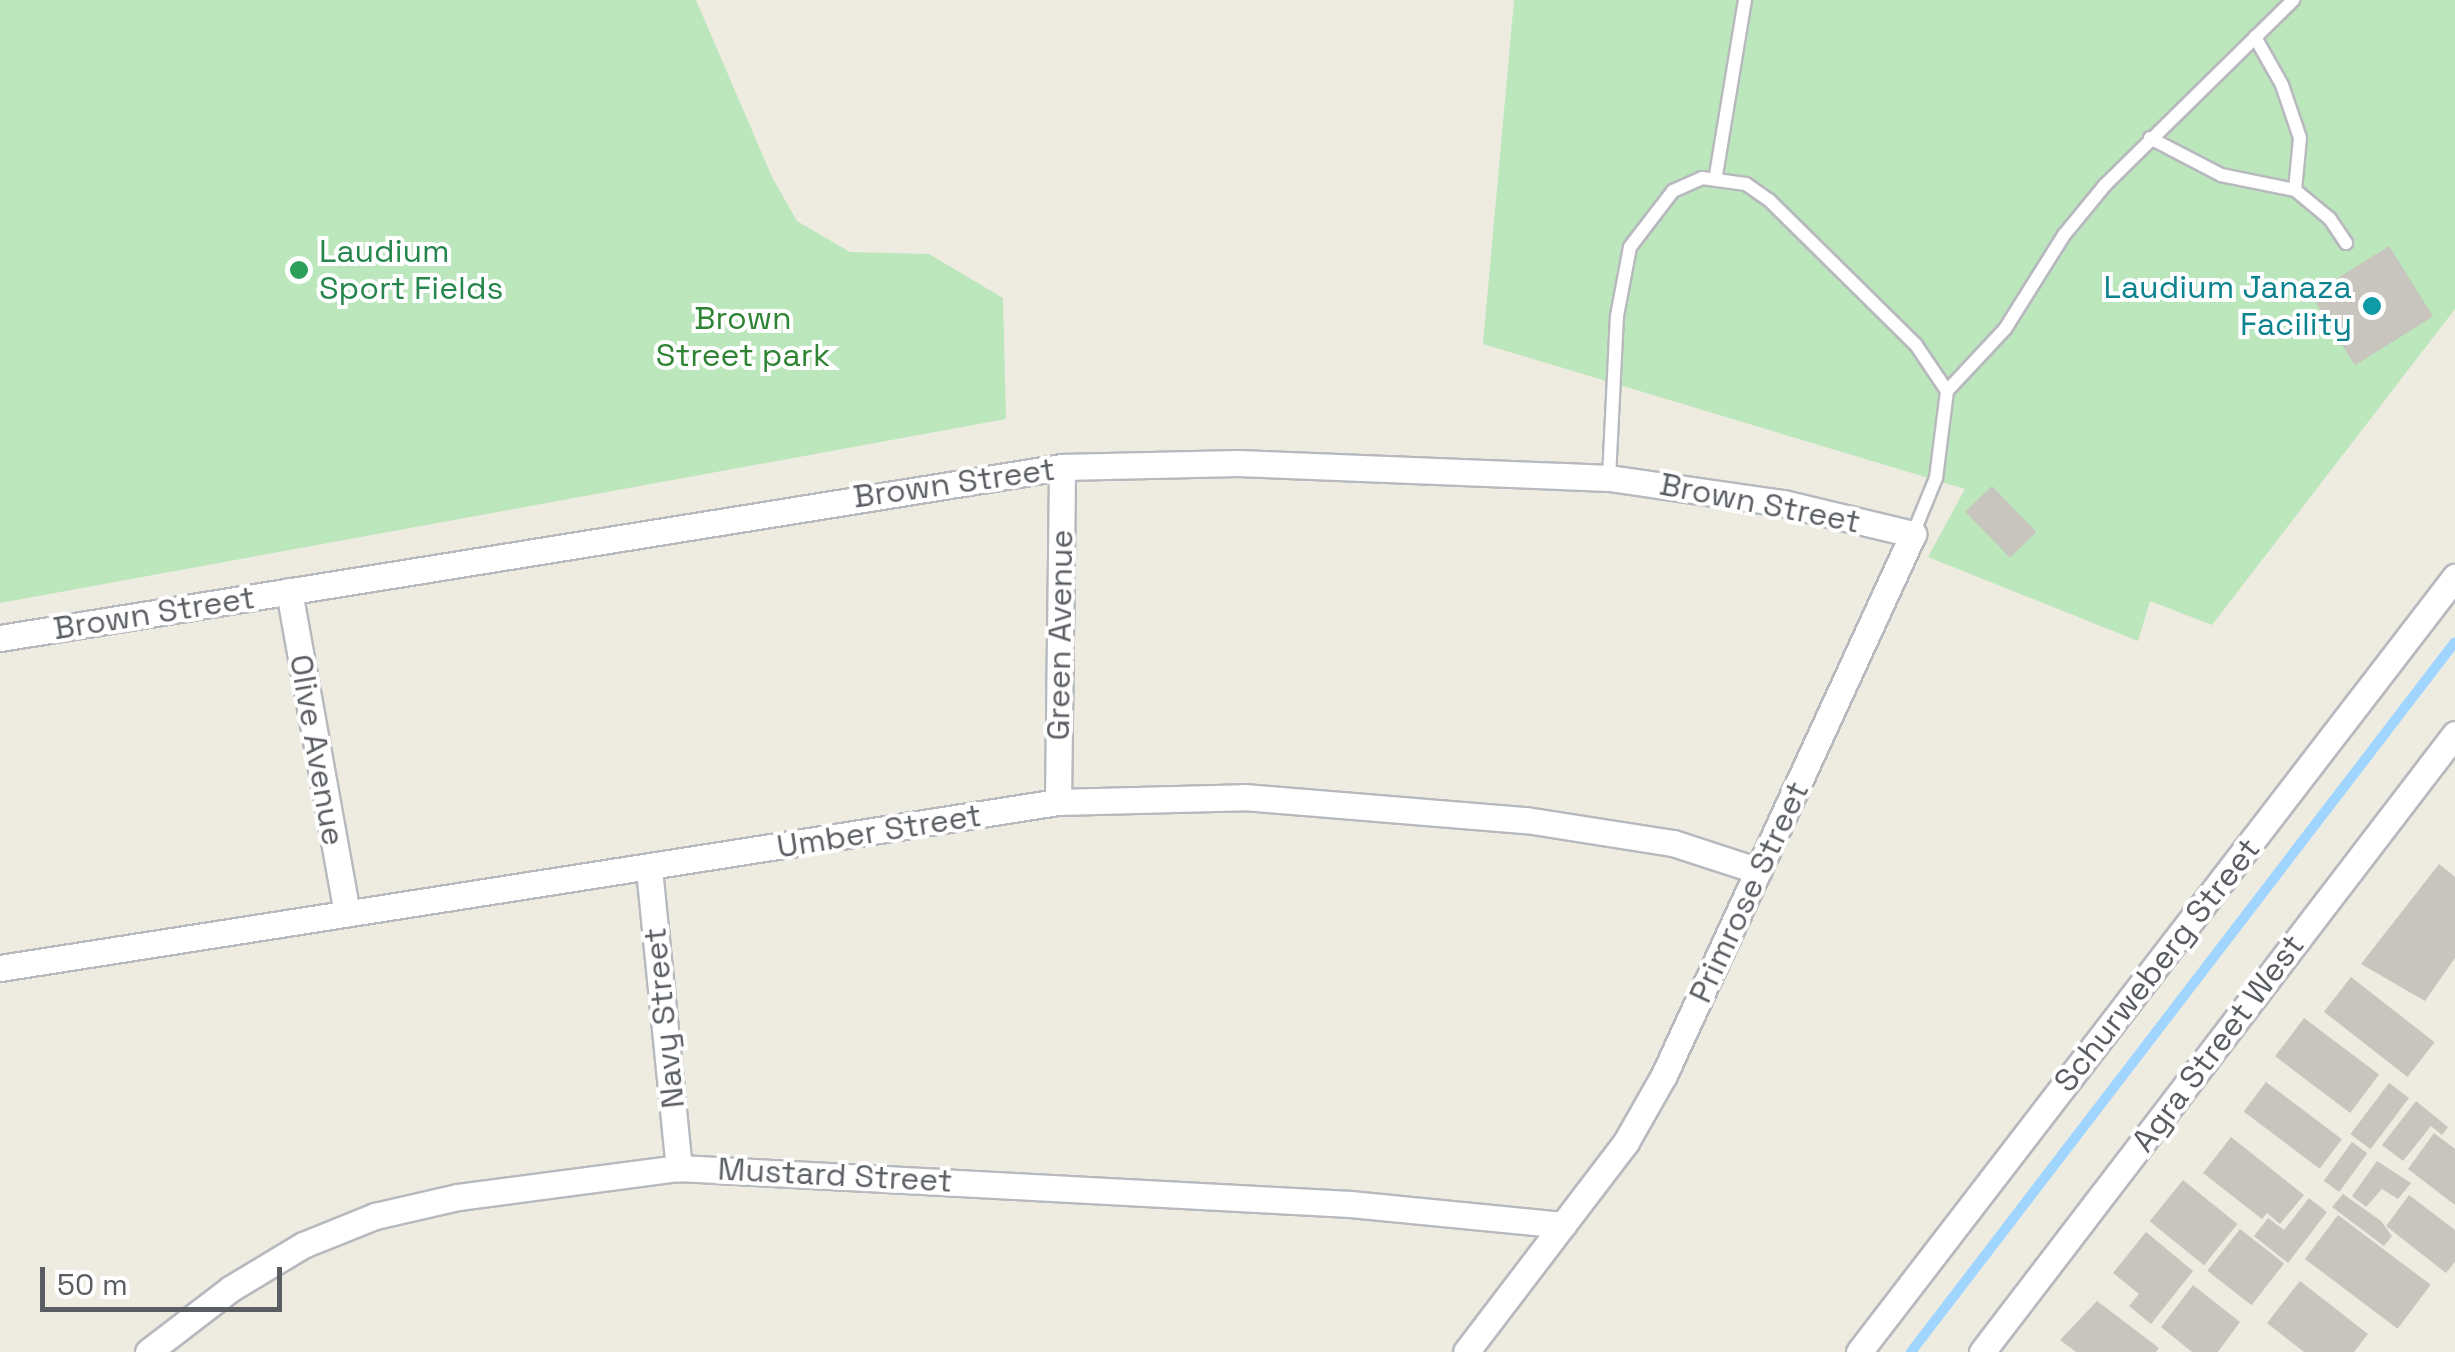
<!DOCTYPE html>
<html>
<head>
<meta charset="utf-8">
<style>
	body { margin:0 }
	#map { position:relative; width:2455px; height:1352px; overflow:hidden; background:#eeebe1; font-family:"Space Grotesk",sans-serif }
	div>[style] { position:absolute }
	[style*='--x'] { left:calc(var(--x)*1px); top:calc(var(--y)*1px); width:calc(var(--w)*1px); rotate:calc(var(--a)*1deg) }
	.green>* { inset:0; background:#bce7bc }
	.stream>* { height:10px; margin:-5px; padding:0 5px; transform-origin:5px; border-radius:5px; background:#9fd5ff }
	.building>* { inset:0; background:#c8c5be; transform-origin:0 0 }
	.roads { filter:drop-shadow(2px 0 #b7b9be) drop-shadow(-2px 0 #b7b9be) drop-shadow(0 2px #b7b9be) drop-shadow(0 -2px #b7b9be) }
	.service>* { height:12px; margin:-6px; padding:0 6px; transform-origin:6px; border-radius:6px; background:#fff }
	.minor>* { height:25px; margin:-12.5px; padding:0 12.5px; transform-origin:12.5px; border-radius:12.5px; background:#fff }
	.dots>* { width:28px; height:28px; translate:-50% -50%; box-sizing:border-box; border:5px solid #fff; border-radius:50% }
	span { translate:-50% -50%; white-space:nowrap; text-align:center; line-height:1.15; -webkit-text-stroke:8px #fff; paint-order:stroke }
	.leisure-label { font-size:32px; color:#27864d }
	.left { translate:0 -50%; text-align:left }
	.culture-label { font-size:32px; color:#0d838f }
	.right { translate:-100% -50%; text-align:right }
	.park-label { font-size:32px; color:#2f8434 }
	.street-label { font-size:32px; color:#5a5e63 }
	.scale { position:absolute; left:40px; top:1267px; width:242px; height:45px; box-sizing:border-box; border:5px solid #5a5e63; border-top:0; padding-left:12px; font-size:30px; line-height:35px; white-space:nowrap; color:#5a5e63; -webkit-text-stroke:8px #fff; paint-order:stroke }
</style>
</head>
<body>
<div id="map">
	<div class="green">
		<i style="clip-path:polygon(0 0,696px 0,772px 177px,797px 221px,850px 252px,929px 254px,1003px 298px,1006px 419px,0 603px)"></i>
		<i style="clip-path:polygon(1514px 0,2455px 0,2455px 309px,2212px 625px,2150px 601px,2138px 641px,1928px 557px,1965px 489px,1483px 344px)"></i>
	</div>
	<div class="stream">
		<i style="--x:1911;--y:1352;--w:894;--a:-52.54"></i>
	</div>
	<div class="building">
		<i style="left:2389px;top:246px;width:83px;height:92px;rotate:58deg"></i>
		<i style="left:1992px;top:486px;width:64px;height:37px;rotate:46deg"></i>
		<i style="clip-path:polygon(2439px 864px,2455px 877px,2455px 958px,2425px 1001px,2361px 964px)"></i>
		<i style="left:2351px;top:977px;width:106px;height:44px;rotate:38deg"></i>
		<i style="left:2304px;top:1018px;width:94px;height:48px;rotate:37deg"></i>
		<i style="left:2266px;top:1082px;width:95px;height:37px;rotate:37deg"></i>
		<i style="left:2389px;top:1083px;width:25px;height:64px;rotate:37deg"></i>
		<i style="clip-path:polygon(2416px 1101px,2448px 1127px,2442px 1135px,2431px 1126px,2403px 1161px,2382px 1145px)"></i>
		<i style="clip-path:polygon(2434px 1133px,2455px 1149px,2455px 1205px,2408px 1169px)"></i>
		<i style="clip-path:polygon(2231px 1137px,2304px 1195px,2280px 1224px,2267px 1213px,2262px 1219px,2203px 1173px)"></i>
		<i style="left:2352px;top:1142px;width:19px;height:48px;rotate:36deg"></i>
		<i style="clip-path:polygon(2377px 1161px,2411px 1183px,2398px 1199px,2382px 1189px,2366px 1207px,2352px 1196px)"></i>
		<i style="left:2183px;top:1180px;width:70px;height:53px;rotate:39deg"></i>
		<i style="clip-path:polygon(2343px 1194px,2381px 1221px,2392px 1236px,2384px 1246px,2332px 1207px)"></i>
		<i style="clip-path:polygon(2409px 1195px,2455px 1230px,2455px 1262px,2446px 1273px,2386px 1226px)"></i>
		<i style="clip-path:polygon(2309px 1198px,2327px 1212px,2288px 1263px,2254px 1236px,2268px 1218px,2284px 1230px)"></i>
		<i style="left:2338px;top:1215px;width:116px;height:55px;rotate:37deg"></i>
		<i style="left:2240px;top:1229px;width:56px;height:53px;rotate:38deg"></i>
		<i style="clip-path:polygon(2146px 1232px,2193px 1271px,2151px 1324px,2129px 1306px,2139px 1294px,2113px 1273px)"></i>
		<i style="clip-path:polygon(2300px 1281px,2368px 1334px,2354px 1352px,2304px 1352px,2267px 1323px)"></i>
		<i style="clip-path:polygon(2193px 1285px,2240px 1322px,2218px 1352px,2192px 1352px,2161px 1327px)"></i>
		<i style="clip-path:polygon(2097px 1301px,2159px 1348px,2156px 1352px,2076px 1352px,2060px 1340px)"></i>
	</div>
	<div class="roads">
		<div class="service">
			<i style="--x:2255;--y:37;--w:55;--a:60.6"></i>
			<i style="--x:2282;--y:85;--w:56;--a:71.2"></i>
			<i style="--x:2300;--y:138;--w:52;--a:95.5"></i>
			<i style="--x:2150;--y:138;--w:80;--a:27.5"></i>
			<i style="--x:2221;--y:175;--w:76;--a:11.5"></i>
			<i style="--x:2295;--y:190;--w:45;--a:39.6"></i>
			<i style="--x:2330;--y:219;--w:29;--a:56"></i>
			<i style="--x:1716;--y:175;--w:177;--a:-80.6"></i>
			<i style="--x:1947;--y:391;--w:85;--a:-46.9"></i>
			<i style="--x:2005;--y:329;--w:111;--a:-57.9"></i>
			<i style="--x:2064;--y:235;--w:65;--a:-50.6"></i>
			<i style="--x:2105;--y:185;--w:264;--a:-44.5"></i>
			<i style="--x:1609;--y:478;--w:162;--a:-87.2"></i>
			<i style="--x:1617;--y:316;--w:70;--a:-79.3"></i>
			<i style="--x:1630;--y:247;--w:71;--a:-52.5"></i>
			<i style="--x:1673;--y:191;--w:32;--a:-24"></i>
			<i style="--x:1702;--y:178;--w:44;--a:7.8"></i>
			<i style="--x:1746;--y:184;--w:28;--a:35"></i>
			<i style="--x:1769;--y:200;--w:206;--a:44.6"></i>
			<i style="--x:1916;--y:345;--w:55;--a:56"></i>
			<i style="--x:1913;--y:534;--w:61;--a:-67.7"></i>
			<i style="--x:1936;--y:478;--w:88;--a:-82.8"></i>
		</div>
		<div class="minor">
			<i style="--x:289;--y:591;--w:323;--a:79.8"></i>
			<i style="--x:0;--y:638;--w:1076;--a:-9.15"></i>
			<i style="--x:1062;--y:467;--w:176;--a:-1.3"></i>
			<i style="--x:1238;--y:463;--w:371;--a:2.3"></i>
			<i style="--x:1609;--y:478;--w:176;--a:8.2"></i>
			<i style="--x:1783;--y:503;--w:134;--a:13.4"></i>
			<i style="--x:1913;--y:534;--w:596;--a:114.71"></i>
			<i style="--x:1664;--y:1075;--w:77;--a:119.6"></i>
			<i style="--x:1626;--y:1142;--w:264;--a:127.3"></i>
			<i style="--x:1058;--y:802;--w:335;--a:-89.3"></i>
			<i style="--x:649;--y:869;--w:301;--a:84.3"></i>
			<i style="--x:0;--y:968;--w:1071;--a:-8.92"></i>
			<i style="--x:1058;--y:802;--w:186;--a:-1.5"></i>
			<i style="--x:1244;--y:797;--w:283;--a:4.7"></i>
			<i style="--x:1526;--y:820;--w:149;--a:8.9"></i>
			<i style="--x:1673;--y:843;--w:90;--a:18"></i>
			<i style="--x:148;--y:1352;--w:103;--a:-37.5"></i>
			<i style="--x:230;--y:1289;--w:85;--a:-31.1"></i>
			<i style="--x:303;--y:1245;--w:78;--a:-21.9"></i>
			<i style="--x:375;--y:1216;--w:85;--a:-12.9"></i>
			<i style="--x:458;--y:1197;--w:223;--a:-7.5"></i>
			<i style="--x:679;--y:1168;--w:672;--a:3.07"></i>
			<i style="--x:1350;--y:1204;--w:214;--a:5.6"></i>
			<i style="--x:1859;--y:1352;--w:978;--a:-52.44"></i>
			<i style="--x:1982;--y:1352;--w:778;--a:-52.57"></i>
		</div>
	</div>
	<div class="dots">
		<i style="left:299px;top:270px;background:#2e9e5b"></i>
		<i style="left:2372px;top:306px;background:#0f9aa8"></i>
	</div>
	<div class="leisure-label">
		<span class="left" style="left:319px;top:270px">Laudium<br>Sport Fields</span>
	</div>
	<div class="culture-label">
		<span class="right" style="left:2352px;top:306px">Laudium Janaza<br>Facility</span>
	</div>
	<div class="park-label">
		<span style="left:743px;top:337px">Brown<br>Street park</span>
	</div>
	<div class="street-label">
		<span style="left:954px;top:483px;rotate:-8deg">Brown Street</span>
		<span style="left:1760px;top:503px;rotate:11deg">Brown Street</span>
		<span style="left:154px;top:613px;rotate:-9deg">Brown Street</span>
		<span style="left:1060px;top:635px;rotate:-89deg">Green Avenue</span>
		<span style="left:317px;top:750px;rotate:80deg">Olive Avenue</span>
		<span style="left:879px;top:831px;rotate:-9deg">Umber Street</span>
		<span style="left:1749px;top:892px;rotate:-65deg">Primrose Street</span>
		<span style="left:2157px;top:965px;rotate:-52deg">Schurweberg Street</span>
		<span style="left:664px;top:1018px;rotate:-96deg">Navy Street</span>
		<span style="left:2218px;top:1043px;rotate:-53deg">Agra Street West</span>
		<span style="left:835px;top:1175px;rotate:3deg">Mustard Street</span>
	</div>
	<div class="scale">50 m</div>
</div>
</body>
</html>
